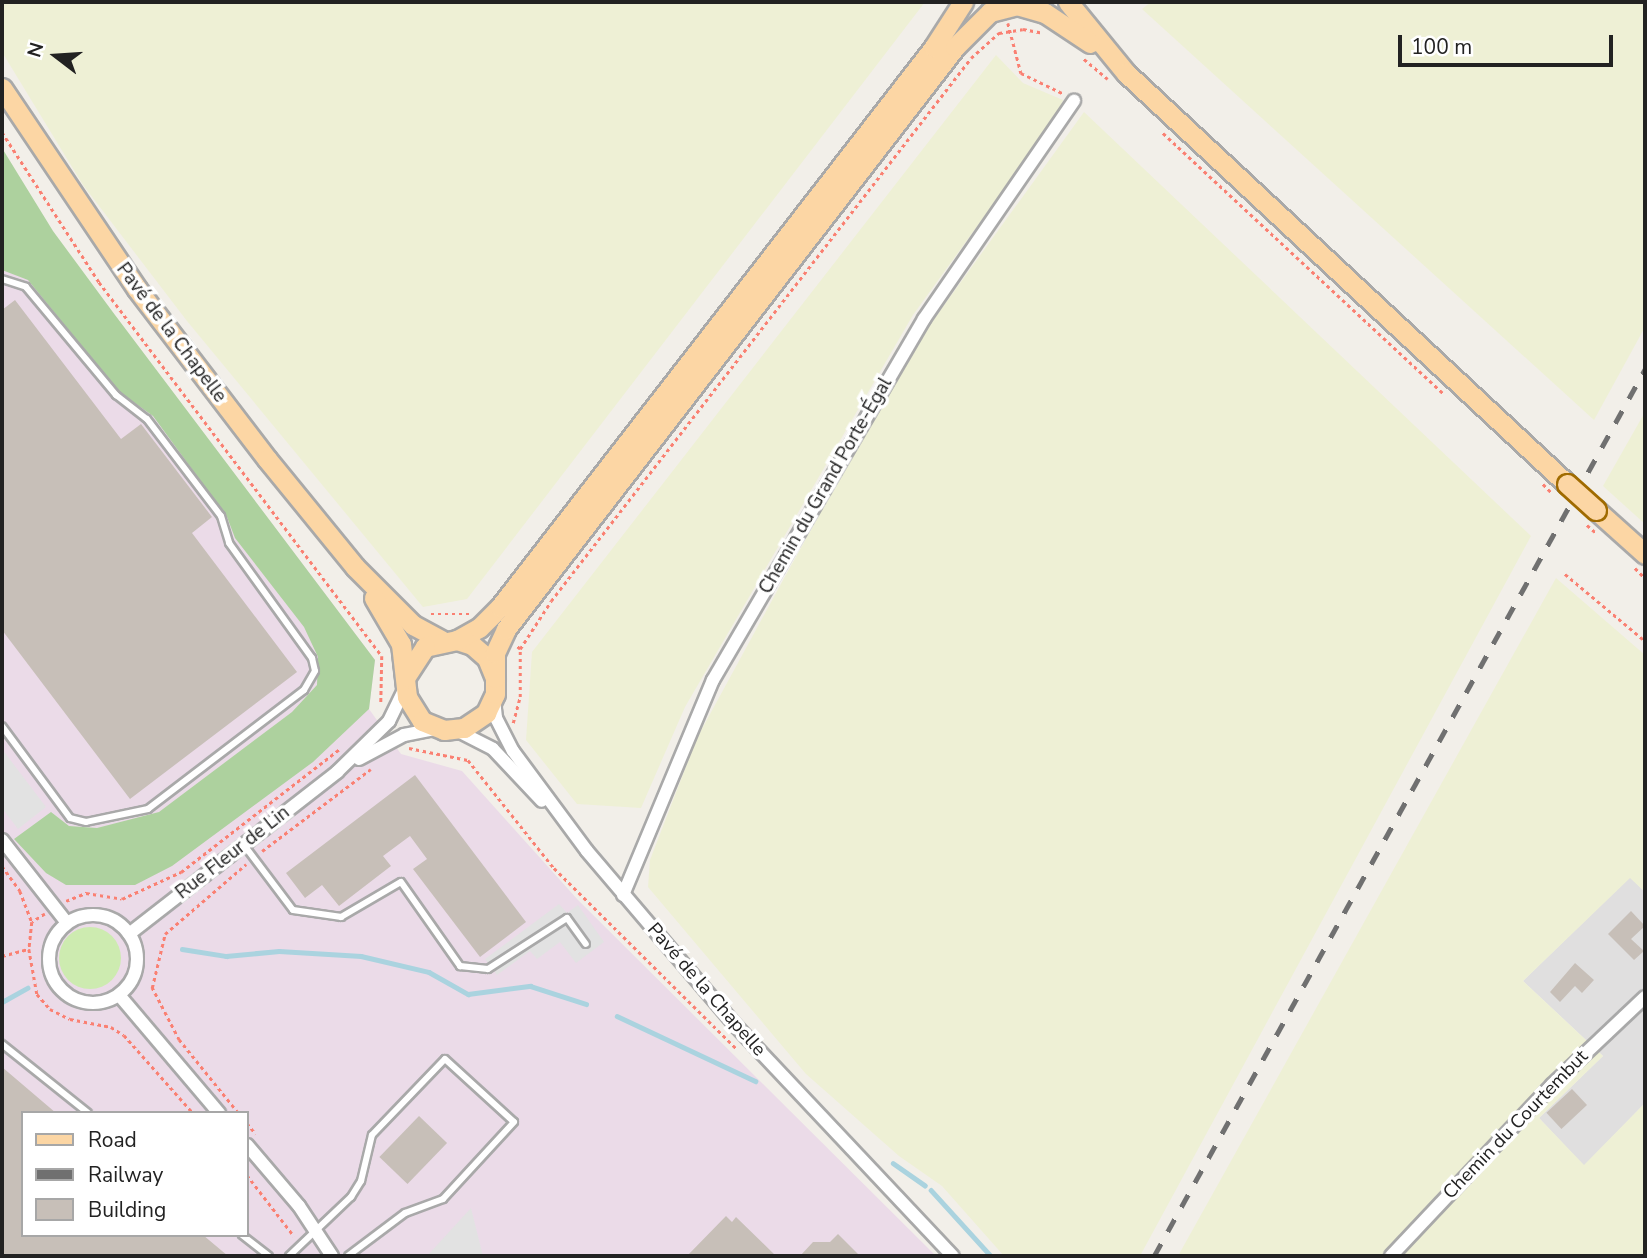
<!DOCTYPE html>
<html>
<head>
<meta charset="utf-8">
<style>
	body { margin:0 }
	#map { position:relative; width:1647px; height:1258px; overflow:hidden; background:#f2efe9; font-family:"Nunito Sans",sans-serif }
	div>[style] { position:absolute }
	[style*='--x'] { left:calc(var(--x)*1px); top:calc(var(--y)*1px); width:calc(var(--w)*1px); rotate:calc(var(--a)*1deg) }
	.residential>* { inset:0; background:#e0dfdf }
	.industrial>* { inset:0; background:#ebdbe8 }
	.farmland>* { inset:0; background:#eef0d5 }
	.grass>* { inset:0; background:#cdebb0 }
	.round { border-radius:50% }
	.forest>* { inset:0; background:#add19e }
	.parking>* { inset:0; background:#e2e2e2 }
	.stream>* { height:4.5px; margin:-2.25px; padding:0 2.25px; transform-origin:2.25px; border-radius:2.25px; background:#aad3df }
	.building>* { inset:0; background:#c7bfb8; transform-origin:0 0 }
	.path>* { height:2.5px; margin-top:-1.25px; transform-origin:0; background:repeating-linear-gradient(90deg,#fa8072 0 3.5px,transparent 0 7px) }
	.roads { filter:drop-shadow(2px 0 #a9a9a9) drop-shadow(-2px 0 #a9a9a9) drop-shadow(0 2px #a9a9a9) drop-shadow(0 -2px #a9a9a9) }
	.lane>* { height:6px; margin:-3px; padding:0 3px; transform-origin:3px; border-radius:3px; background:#fff }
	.street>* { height:12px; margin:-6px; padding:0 6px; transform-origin:6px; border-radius:6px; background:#fff }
	.street>.ring { margin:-6px; padding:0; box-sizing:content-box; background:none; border:12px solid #fff; border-radius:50% }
	.primary>* { height:19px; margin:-9.5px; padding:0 9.5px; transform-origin:9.5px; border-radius:9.5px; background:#fcd6a4 }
	.rail>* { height:4.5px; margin-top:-2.25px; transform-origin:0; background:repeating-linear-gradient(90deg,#707070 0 14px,transparent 0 28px) }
	.path-bridge>* { height:2.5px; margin-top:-1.25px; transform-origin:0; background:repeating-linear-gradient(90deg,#fa8072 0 3.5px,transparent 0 7px) }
	.bridges { filter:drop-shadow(2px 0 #a06b00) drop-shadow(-2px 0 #a06b00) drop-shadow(0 2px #a06b00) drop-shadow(0 -2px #a06b00) }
	.primary-bridge>* { height:19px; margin:-9.5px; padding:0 9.5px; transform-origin:9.5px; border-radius:9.5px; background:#fcd6a4 }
	span { translate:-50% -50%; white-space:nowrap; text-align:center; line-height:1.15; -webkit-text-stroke:7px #fff; paint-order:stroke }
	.street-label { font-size:19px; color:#222 }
	.frame { position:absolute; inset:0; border:4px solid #222; pointer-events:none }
	.legend { position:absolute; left:21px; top:1111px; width:228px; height:126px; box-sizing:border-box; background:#fff; border:2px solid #a7a7a7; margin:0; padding:9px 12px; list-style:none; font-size:21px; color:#222 }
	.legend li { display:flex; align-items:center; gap:14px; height:35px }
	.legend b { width:35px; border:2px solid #a7a7a7 }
	.north { position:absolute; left:21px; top:21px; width:70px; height:70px; -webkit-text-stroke:5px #fff; paint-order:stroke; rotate:287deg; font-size:19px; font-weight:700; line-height:28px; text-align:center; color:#222 }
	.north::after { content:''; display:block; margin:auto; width:24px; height:32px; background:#222; clip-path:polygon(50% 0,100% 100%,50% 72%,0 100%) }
	.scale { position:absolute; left:1398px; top:35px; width:215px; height:32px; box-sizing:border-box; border:4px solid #222; border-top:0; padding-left:9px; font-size:21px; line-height:24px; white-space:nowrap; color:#222; -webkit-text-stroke:5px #fff; paint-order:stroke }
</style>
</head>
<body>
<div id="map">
	<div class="residential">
		<i style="clip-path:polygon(1630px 877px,1645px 892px,1645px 1103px,1584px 1166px,1539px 1118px,1603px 1056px,1523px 981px)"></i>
	</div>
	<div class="industrial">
		<i style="clip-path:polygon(evenodd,2px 166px,375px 660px,369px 709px,401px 754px,462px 771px,578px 900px,936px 1256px,2px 1256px,2px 166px,23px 1113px,247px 1113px,247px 1235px,23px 1235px,23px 1113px)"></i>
	</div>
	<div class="farmland">
		<i style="clip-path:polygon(2px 2px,925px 2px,467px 599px,423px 607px,187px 321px,83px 185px,2px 52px)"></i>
		<i style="clip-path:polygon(1151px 2px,1645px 2px,1645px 327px,1594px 420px,1142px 9px)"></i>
		<i style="clip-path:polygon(996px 55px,1023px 83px,1063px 100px,1059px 113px,913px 315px,685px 707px,641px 808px,577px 804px,526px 740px,532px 652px)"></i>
		<i style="clip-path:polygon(1084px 112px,1531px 536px,1140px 1256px,1004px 1256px,942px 1186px,899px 1156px,806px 1074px,648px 887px,650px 860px,697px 738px,836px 483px,929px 326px)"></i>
		<i style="clip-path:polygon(1645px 412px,1645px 524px,1603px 486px)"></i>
		<i style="clip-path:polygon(1556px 578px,1645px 655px,1645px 892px,1630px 878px,1523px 981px,1603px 1056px,1539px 1118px,1584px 1165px,1645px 1103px,1645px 1256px,1178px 1256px)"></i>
	</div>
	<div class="grass">
		<i class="round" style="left:59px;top:927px;width:62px;height:62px"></i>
	</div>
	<div class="forest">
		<i style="clip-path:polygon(2px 148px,53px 231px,115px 315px,375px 660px,369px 709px,313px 762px,172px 866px,135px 885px,66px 885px,46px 873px,14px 839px,51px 812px,69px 826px,97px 828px,159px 812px,292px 712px,317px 685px,318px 657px,304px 627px,235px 538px,227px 517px,153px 416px,118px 391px,28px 280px,2px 270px)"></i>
	</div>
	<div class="parking">
		<i style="clip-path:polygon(2px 749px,46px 807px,18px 829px,2px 808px)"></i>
		<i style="clip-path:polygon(559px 904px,567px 913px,578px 905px,604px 942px,576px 963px,560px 942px,537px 959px,530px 951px,497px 975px,485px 959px)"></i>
		<i style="clip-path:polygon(471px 1208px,483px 1256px,427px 1256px)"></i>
	</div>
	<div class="stream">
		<i style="--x:182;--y:949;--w:45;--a:9"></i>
		<i style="--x:226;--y:956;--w:53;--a:-5.4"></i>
		<i style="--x:279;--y:951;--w:82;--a:3.5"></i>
		<i style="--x:361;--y:956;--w:70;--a:13.2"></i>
		<i style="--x:429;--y:972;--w:45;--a:29.4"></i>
		<i style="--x:468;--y:994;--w:63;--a:-7.4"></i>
		<i style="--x:530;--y:986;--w:59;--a:17.8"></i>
		<i style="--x:2;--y:1002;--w:29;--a:-29"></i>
		<i style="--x:617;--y:1016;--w:153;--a:25.2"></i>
		<i style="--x:893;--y:1163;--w:39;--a:35"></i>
		<i style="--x:931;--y:1190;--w:89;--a:47.7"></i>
	</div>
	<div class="building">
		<i style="clip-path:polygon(15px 300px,121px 439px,141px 424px,212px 517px,192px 533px,297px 672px,130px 799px,2px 630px,2px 310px)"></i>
		<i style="clip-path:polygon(415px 775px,526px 922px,480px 957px,413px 869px,427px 859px,410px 836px,383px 856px,391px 866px,339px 906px,322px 885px,305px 898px,286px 873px)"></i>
		<i style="clip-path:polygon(1631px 911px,1645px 926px,1631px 939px,1644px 951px,1634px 960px,1608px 934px)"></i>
		<i style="clip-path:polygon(1575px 963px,1594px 980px,1582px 993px,1575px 986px,1560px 1002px,1550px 992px)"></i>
		<i style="clip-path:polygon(2px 1067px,56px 1113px,23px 1113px,23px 1235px,203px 1235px,228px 1256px,2px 1256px)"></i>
		<i style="left:1572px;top:1089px;width:22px;height:35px;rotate:47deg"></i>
		<i style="left:419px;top:1116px;width:39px;height:57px;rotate:44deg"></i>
		<i style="clip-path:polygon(726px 1216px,732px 1222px,736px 1217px,776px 1256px,687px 1256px)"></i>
		<i style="clip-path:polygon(838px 1234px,860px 1256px,800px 1256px,813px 1242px,830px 1242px)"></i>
	</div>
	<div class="path">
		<i style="--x:1008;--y:23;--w:52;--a:75.4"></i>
		<i style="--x:1021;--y:73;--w:46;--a:26"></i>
		<i style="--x:1084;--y:59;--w:31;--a:40"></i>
		<i style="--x:2;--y:132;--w:179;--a:57.1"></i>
		<i style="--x:99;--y:282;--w:469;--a:52.9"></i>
		<i style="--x:382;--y:656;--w:48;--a:91.2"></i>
		<i style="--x:1163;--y:133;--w:382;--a:42.9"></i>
		<i style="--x:1635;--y:568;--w:14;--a:45"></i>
		<i style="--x:1565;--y:574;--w:104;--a:39.9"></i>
		<i style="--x:431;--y:614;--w:38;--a:0"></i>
		<i style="--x:520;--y:649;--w:57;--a:-57.1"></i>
		<i style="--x:551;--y:601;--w:686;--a:-52.28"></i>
		<i style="--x:971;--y:58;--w:38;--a:-42"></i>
		<i style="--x:999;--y:33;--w:24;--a:-9"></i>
		<i style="--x:1023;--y:29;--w:20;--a:11"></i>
		<i style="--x:513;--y:723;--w:27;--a:-75"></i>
		<i style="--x:520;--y:697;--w:48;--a:-90"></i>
		<i style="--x:520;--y:649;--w:6;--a:-141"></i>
		<i style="--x:409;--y:748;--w:60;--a:11.5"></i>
		<i style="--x:468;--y:760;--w:138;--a:51.5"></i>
		<i style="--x:554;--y:868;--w:257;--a:44.7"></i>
		<i style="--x:262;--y:851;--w:136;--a:-37"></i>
		<i style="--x:2;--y:866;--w:31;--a:54"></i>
		<i style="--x:20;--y:891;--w:33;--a:69"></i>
		<i style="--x:66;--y:901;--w:22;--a:-22"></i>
		<i style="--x:86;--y:893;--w:36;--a:9"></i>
		<i style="--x:122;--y:899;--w:65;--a:-24.6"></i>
		<i style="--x:181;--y:872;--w:202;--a:-37.8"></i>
		<i style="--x:45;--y:914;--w:15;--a:148"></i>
		<i style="--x:32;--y:922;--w:27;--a:96"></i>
		<i style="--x:29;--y:949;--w:46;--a:79.9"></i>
		<i style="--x:37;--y:994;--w:20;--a:49"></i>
		<i style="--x:50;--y:1009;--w:22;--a:27"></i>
		<i style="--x:70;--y:1019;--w:42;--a:11"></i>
		<i style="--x:111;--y:1027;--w:15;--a:32"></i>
		<i style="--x:124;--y:1035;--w:104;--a:48.5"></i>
		<i style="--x:2;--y:956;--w:28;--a:-15"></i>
		<i style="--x:238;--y:1113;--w:94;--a:-128.9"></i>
		<i style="--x:179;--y:1040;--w:59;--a:-117.4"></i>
		<i style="--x:152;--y:988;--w:56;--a:-76.5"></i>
		<i style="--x:165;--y:934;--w:107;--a:-40.8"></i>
		<i style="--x:247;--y:1123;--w:14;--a:51"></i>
		<i style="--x:247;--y:1175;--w:77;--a:52.4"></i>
	</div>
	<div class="roads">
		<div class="lane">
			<i style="--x:2;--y:279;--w:25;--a:18"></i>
			<i style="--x:26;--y:287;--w:141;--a:50.2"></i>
			<i style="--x:116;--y:395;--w:39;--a:38"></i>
			<i style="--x:147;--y:419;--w:122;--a:52.7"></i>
			<i style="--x:221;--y:516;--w:28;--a:73"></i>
			<i style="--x:229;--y:543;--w:142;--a:54.2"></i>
			<i style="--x:312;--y:658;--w:13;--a:77"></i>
			<i style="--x:315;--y:671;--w:22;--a:120"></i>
			<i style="--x:304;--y:690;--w:196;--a:142.7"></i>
			<i style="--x:148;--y:809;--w:63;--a:168.2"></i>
			<i style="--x:86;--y:822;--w:16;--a:-166"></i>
			<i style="--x:70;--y:818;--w:114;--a:-126.5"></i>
			<i style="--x:244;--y:845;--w:81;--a:53"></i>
			<i style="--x:293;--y:910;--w:49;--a:8.3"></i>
			<i style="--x:341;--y:917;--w:69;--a:-30.3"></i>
			<i style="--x:401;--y:882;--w:103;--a:54.9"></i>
			<i style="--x:460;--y:966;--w:28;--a:6"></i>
			<i style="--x:488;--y:969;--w:94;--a:-32.8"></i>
			<i style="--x:567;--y:918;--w:32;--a:54"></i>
			<i style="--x:2;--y:1044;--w:110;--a:38.7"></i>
			<i style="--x:242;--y:1235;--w:34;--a:38"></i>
			<i style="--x:289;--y:1256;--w:86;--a:-43.6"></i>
			<i style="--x:351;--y:1197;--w:19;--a:-58"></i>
			<i style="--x:361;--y:1181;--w:47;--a:-76.6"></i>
			<i style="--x:372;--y:1135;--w:105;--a:-46.2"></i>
			<i style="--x:445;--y:1059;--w:93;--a:42.4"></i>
			<i style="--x:514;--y:1122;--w:105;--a:132.7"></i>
			<i style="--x:443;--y:1199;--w:40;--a:159.8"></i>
			<i style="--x:405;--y:1213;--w:71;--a:143"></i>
		</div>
		<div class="street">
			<i style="--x:494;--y:699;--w:19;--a:84"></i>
			<i style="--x:496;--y:718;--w:37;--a:63"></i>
			<i style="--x:513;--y:751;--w:124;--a:53.5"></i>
			<i style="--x:587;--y:851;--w:230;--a:49.6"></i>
			<i style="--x:736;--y:1026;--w:316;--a:46.7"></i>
			<i style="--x:458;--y:731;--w:39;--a:27"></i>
			<i style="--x:493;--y:749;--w:71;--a:46.7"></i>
			<i style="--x:359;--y:759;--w:51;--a:-28.1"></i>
			<i style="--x:404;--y:735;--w:32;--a:-11"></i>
			<i style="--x:2;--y:840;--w:105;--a:51.9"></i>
			<i style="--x:623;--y:895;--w:233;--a:-67.3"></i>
			<i style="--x:713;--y:680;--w:418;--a:-59.7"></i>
			<i style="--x:924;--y:319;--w:265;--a:-55.5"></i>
			<i class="ring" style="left:49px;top:915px;width:76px;height:76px"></i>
			<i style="--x:129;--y:934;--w:264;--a:-37.9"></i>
			<i style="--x:337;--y:772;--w:73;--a:-44.4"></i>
			<i style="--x:389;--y:721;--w:37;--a:-64"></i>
			<i style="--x:119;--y:995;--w:155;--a:49.7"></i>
			<i style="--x:247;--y:1145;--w:80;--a:49.6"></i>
			<i style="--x:299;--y:1206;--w:60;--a:56.6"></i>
			<i style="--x:1391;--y:1256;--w:235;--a:-46.7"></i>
			<i style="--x:1552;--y:1085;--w:128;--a:-43.4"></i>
		</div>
		<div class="primary">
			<i style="--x:1068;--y:2;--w:92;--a:50.8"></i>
			<i style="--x:1126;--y:73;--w:603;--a:42.98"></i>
			<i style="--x:1017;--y:5;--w:29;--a:16"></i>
			<i style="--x:1045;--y:13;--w:54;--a:33.7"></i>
			<i style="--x:2;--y:88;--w:242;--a:56.1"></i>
			<i style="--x:137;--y:289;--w:214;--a:52.6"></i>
			<i style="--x:267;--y:459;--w:139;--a:50.8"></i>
			<i style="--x:355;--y:567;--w:82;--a:45"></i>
			<i style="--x:413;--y:625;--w:32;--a:28"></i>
			<i style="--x:1596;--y:510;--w:66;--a:41.9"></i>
			<i style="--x:374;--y:598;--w:53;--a:59.6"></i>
			<i style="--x:401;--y:644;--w:53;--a:83.5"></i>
			<i style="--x:407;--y:697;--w:28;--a:58"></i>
			<i style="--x:422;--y:721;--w:24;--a:22"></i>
			<i style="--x:444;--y:730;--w:20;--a:-6"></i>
			<i style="--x:464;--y:728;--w:27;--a:-34"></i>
			<i style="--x:486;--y:713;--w:21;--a:-65"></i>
			<i style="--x:495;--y:694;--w:16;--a:-90"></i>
			<i style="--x:495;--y:678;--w:22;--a:-112"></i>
			<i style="--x:487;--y:658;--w:20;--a:-139"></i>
			<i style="--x:472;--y:645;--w:16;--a:-162"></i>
			<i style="--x:457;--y:640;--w:33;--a:168"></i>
			<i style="--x:425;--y:647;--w:35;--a:123"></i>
			<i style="--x:457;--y:640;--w:25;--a:-29"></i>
			<i style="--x:479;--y:628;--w:30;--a:-45"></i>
			<i style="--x:500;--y:607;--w:708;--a:-52.22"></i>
			<i style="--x:934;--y:47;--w:54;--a:-57.2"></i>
			<i style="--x:495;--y:678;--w:25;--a:-90"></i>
			<i style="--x:495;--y:653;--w:26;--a:-65"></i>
			<i style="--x:506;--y:629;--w:735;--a:-52.35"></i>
			<i style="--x:955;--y:47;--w:49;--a:-45"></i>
			<i style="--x:990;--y:12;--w:40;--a:-14.4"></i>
		</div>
	</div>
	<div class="rail">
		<i style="--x:1154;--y:1256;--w:1014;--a:-61.03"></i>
	</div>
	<div class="path-bridge">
		<i style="--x:1543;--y:484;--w:11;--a:45"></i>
		<i style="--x:1587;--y:525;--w:11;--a:41"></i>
	</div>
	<div class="bridges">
		<div class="primary-bridge">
			<i style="--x:1567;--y:484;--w:39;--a:42"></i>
		</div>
	</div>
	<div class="street-label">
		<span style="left:171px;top:333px;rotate:53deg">Pavé de la Chapelle</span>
		<span style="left:826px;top:486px;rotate:-60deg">Chemin du Grand Porte-Égal</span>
		<span style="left:233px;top:853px;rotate:-38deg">Rue Fleur de Lin</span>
		<span style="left:706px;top:990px;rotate:49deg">Pavé de la Chapelle</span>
		<span style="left:1516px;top:1125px;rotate:-46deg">Chemin du Courtembut</span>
	</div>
	<div class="frame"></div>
	<ul class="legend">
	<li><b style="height:9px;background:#fcd6a4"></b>Road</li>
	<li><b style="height:9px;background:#707070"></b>Railway</li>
	<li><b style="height:19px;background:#c7bfb8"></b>Building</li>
	</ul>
	<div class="north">N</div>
	<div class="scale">100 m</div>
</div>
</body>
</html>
